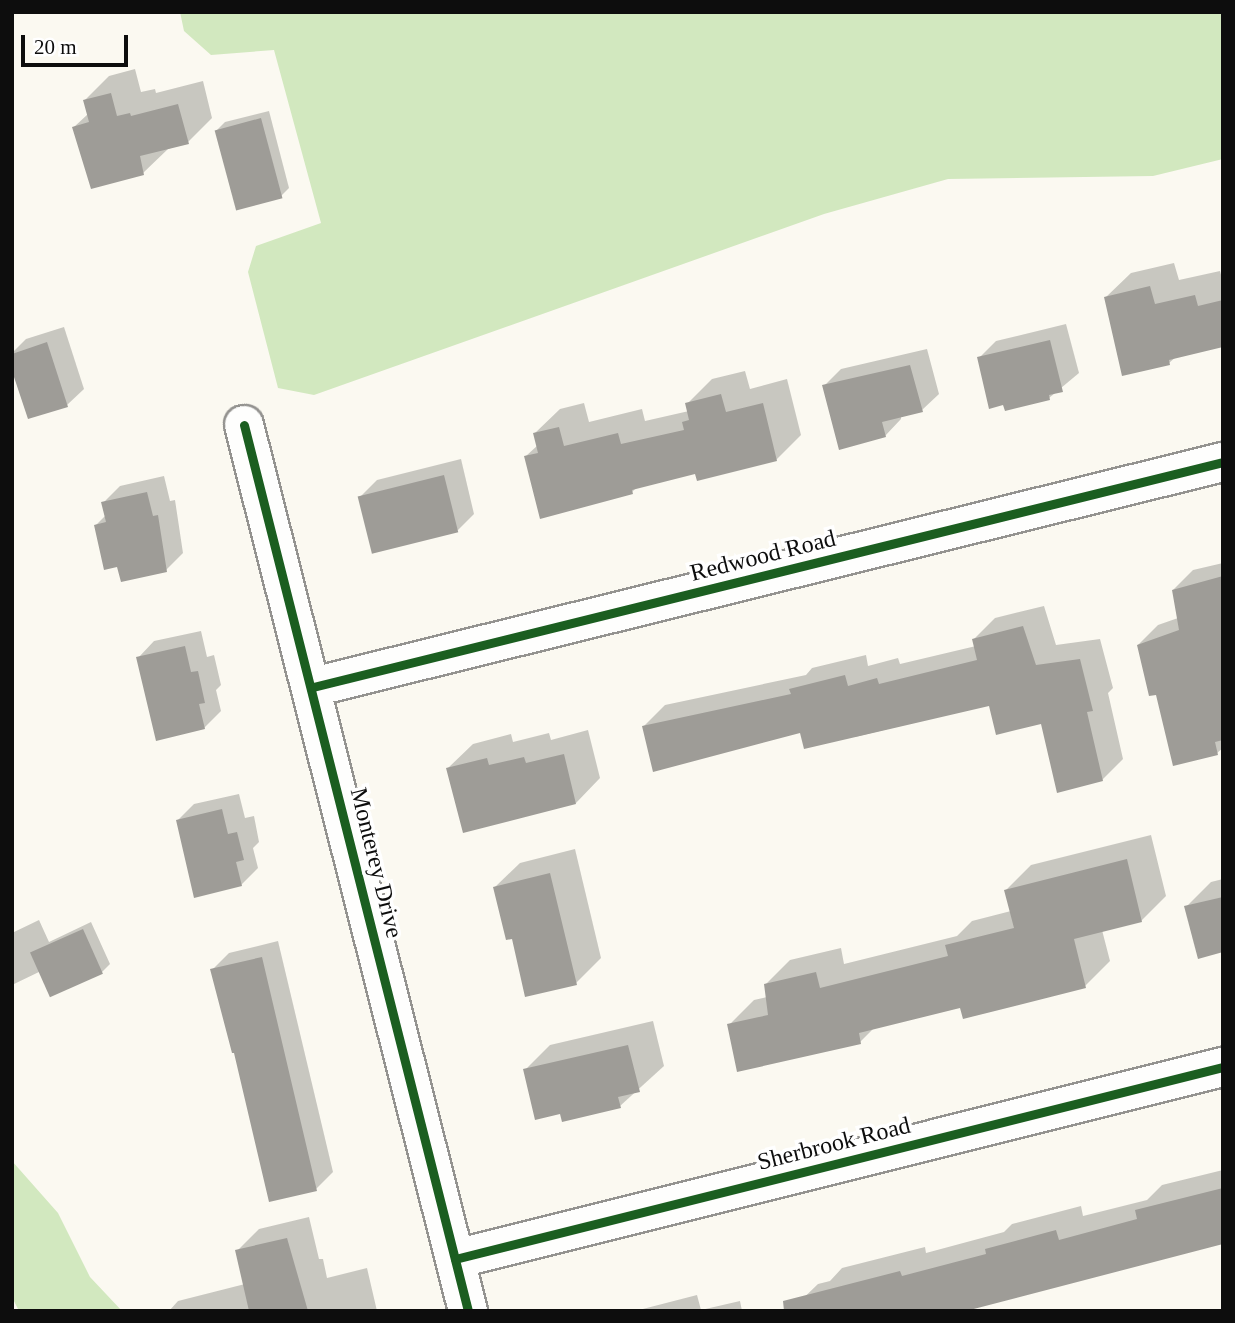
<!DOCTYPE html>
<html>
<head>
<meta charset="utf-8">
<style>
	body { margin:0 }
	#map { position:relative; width:1235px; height:1323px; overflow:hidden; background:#fbf9f1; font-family:Georgia,serif }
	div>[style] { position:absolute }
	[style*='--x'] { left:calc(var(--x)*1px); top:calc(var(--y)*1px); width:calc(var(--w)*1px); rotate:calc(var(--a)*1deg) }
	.forest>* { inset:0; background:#d2e8bf }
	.shadow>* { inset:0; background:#0003 }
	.building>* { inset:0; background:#9e9c97; transform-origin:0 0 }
	.roads { filter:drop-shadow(2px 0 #949390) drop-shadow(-2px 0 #949390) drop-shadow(0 2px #949390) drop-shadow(0 -2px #949390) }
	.minor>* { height:38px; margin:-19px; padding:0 19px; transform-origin:19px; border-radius:19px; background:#fefefd }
	.cycleway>* { height:9px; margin:-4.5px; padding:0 4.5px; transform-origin:4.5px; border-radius:4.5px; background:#1b5e20 }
	span { translate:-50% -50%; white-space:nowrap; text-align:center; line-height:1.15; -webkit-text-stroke:7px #fff; paint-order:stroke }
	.street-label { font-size:24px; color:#0d0d0d }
	.frame { position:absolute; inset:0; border:14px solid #0d0d0d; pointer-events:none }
	.scale { position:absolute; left:21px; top:35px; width:107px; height:32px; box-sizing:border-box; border:4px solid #0d0d0d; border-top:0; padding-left:9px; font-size:21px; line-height:24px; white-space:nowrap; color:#0d0d0d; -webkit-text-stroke:5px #fff; paint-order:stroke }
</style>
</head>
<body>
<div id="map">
	<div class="forest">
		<i style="clip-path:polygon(180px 12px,1223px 12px,1223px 159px,1153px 176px,948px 179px,824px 214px,314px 395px,278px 388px,248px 272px,256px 246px,321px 223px,274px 50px,211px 55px,184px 31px)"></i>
		<i style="clip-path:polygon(12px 1161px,58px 1213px,90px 1277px,122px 1311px,19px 1311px,12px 1297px)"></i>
	</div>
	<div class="shadow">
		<i style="clip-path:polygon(135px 69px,141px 92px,155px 89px,156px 93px,203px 81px,212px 118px,188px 142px,168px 149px,143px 173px,74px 127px,88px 114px,84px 101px,109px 76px)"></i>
		<i style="clip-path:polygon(269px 111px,289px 188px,281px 196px,217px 130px,225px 122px)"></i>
		<i style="clip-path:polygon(1174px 263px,1179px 280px,1220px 271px,1223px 282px,1223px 346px,1177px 356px,1169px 363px,1106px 297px,1131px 273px)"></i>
		<i style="clip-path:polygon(1066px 324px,1079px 373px,1049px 398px,979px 358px,996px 341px)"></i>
		<i style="clip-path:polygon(64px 327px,84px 389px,67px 405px,12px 364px,12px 353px,26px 339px)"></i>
		<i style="clip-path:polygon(927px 349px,939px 394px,922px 410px,901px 416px,901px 419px,885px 436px,824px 386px,841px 369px)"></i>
		<i style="clip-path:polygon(745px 371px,750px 389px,787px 379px,801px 435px,776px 460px,696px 472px,638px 486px,632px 492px,526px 456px,538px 445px,535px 433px,560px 409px,584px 403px,589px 422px,642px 409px,645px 421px,689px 411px,687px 404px,712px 379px)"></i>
		<i style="clip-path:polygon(461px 459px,474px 514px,458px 530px,360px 497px,377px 480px)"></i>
		<i style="clip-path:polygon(164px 476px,170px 501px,175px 500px,183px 553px,166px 570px,118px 565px,96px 525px,106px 515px,103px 503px,120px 486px)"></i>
		<i style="clip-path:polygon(1223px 563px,1223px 748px,1217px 753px,1158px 692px,1138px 645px,1158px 625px,1178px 618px,1173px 590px,1193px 570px)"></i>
		<i style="clip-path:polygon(1044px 606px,1056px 645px,1100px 639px,1113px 688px,1108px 693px,1123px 759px,1102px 780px,1042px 722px,990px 704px,855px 737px,855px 735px,802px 731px,644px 726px,665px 705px,806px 675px,812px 668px,866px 655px,868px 666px,898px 658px,900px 664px,976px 646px,974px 639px,995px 618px)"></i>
		<i style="clip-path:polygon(201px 631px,207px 657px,214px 655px,221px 685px,216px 690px,221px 711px,204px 728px,138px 658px,154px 641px)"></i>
		<i style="clip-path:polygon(588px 730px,600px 778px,576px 803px,448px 768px,473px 744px,511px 734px,513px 742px,549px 733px,551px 740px)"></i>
		<i style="clip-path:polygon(239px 794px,245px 818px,254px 816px,259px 842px,253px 848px,258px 868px,241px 885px,177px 821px,194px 804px)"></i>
		<i style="clip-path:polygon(1151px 835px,1166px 896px,1141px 921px,1102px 930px,1110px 961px,1085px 986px,961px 1006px,875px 1027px,860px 1042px,729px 1025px,754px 1000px,767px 997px,765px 985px,790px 960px,841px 948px,844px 964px,957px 936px,972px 921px,1011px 911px,1006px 890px,1031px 865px)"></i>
		<i style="clip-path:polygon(575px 849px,601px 958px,576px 983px,513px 936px,495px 887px,520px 863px)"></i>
		<i style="clip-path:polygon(1223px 879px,1223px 951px,1186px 907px,1211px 882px)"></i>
		<i style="clip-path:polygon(39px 920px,49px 942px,91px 922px,110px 964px,102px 972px,52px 995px,41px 971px,12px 985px,12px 933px)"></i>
		<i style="clip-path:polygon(278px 941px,333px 1172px,316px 1189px,236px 1050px,212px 970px,229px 953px)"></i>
		<i style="clip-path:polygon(653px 1021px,664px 1066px,620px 1106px,561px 1112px,525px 1070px,550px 1045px)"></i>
		<i style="clip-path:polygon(1223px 1170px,1223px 1242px,793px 1308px,818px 1284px,830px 1281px,842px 1268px,925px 1247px,926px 1253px,1004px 1232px,1012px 1224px,1081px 1206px,1083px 1216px,1147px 1200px,1162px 1185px)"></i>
		<i style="clip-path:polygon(309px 1217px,319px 1259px,323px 1259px,327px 1278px,367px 1268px,377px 1311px,169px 1311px,178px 1301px,245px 1284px,237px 1251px,259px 1229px)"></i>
		<i style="clip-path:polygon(697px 1295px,701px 1310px,740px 1301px,742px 1311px,635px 1311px)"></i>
	</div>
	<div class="building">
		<i style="clip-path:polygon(111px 93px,117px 116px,130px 113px,131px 116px,178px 104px,189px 144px,140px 156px,144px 175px,91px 189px,72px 127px,89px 122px,83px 100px)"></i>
		<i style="left:261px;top:118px;width:83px;height:48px;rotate:75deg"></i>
		<i style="clip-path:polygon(1150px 286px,1155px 304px,1195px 295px,1198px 306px,1223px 300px,1223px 347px,1169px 360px,1170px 365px,1122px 376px,1104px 297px)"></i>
		<i style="clip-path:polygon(1050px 340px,1063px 392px,1049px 395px,1050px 400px,1005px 411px,1003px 405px,989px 409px,977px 357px)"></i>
		<i style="clip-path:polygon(47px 342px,68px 407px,28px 419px,12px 371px,12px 354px)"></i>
		<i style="clip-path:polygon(910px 365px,923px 412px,882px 422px,886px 437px,839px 450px,822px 385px)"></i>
		<i style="clip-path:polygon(721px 394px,726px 412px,763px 403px,777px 461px,697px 481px,695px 474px,632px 490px,633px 494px,540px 519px,524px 456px,538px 453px,533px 433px,559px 427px,564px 446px,618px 433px,621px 444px,684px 430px,682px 422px,689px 420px,685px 403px)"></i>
		<i style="left:444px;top:475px;width:59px;height:89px;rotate:76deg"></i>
		<i style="clip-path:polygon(147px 492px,153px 516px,158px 515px,167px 572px,121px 582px,117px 567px,104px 570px,94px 525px,106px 522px,101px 502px)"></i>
		<i style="clip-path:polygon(1223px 576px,1223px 740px,1215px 742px,1218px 755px,1173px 766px,1156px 695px,1149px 696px,1137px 645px,1179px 630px,1172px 590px)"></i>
		<i style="clip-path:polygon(1023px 626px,1036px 665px,1080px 659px,1093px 711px,1087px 712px,1103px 781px,1057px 793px,1041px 724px,996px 735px,989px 706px,804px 749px,800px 733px,653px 772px,642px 726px,791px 694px,789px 689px,845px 675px,848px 686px,877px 678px,879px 684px,977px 660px,972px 639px)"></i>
		<i style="clip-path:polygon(185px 646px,191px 672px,198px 671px,205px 703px,199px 704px,205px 729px,156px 741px,136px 657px)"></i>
		<i style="clip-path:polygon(564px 754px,576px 804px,463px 833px,446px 768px,487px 758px,489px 765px,524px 757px,526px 763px)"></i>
		<i style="clip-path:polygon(222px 809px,228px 834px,237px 832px,244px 860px,236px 862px,242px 886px,194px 898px,176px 820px)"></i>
		<i style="clip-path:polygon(1127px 859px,1142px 922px,1074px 939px,1086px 988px,963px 1019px,960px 1008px,859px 1033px,861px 1044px,737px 1072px,727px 1024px,768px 1015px,764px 984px,816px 972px,820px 988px,948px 956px,945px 945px,1014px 928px,1004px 890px)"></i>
		<i style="clip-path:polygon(550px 873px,577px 985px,525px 997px,512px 939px,506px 940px,493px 887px)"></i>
		<i style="clip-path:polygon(1223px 897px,1223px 952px,1198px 959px,1184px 906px)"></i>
		<i style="left:83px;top:929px;width:49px;height:58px;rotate:66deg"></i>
		<i style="clip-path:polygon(262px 957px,317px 1191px,269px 1202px,234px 1053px,232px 1053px,210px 969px)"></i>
		<i style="clip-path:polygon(628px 1045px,640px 1092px,618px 1097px,621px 1108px,562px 1122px,560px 1114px,535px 1120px,523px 1069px)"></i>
		<i style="clip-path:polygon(1223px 1188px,1223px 1244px,966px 1311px,784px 1311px,783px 1301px,900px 1271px,902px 1276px,986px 1254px,985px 1249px,1056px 1230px,1059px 1240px,1137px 1219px,1135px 1210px)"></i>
		<i style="clip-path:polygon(287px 1238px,308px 1311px,249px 1311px,235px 1250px)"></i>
	</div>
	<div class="roads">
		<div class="minor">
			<i style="--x:244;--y:425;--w:914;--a:75.81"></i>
			<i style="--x:313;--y:687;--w:937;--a:-13.89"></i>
			<i style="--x:455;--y:1259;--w:792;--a:-14.04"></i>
		</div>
	</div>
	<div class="cycleway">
		<i style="--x:244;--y:425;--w:914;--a:75.81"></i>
		<i style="--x:313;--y:687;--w:937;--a:-13.89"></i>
		<i style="--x:455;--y:1259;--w:792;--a:-14.04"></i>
	</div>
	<div class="street-label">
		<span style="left:763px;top:556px;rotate:-14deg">Redwood Road</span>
		<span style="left:376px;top:863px;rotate:76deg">Monterey Drive</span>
		<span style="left:834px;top:1144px;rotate:-14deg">Sherbrook Road</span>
	</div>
	<div class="frame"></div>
	<div class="scale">20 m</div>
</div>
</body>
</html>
